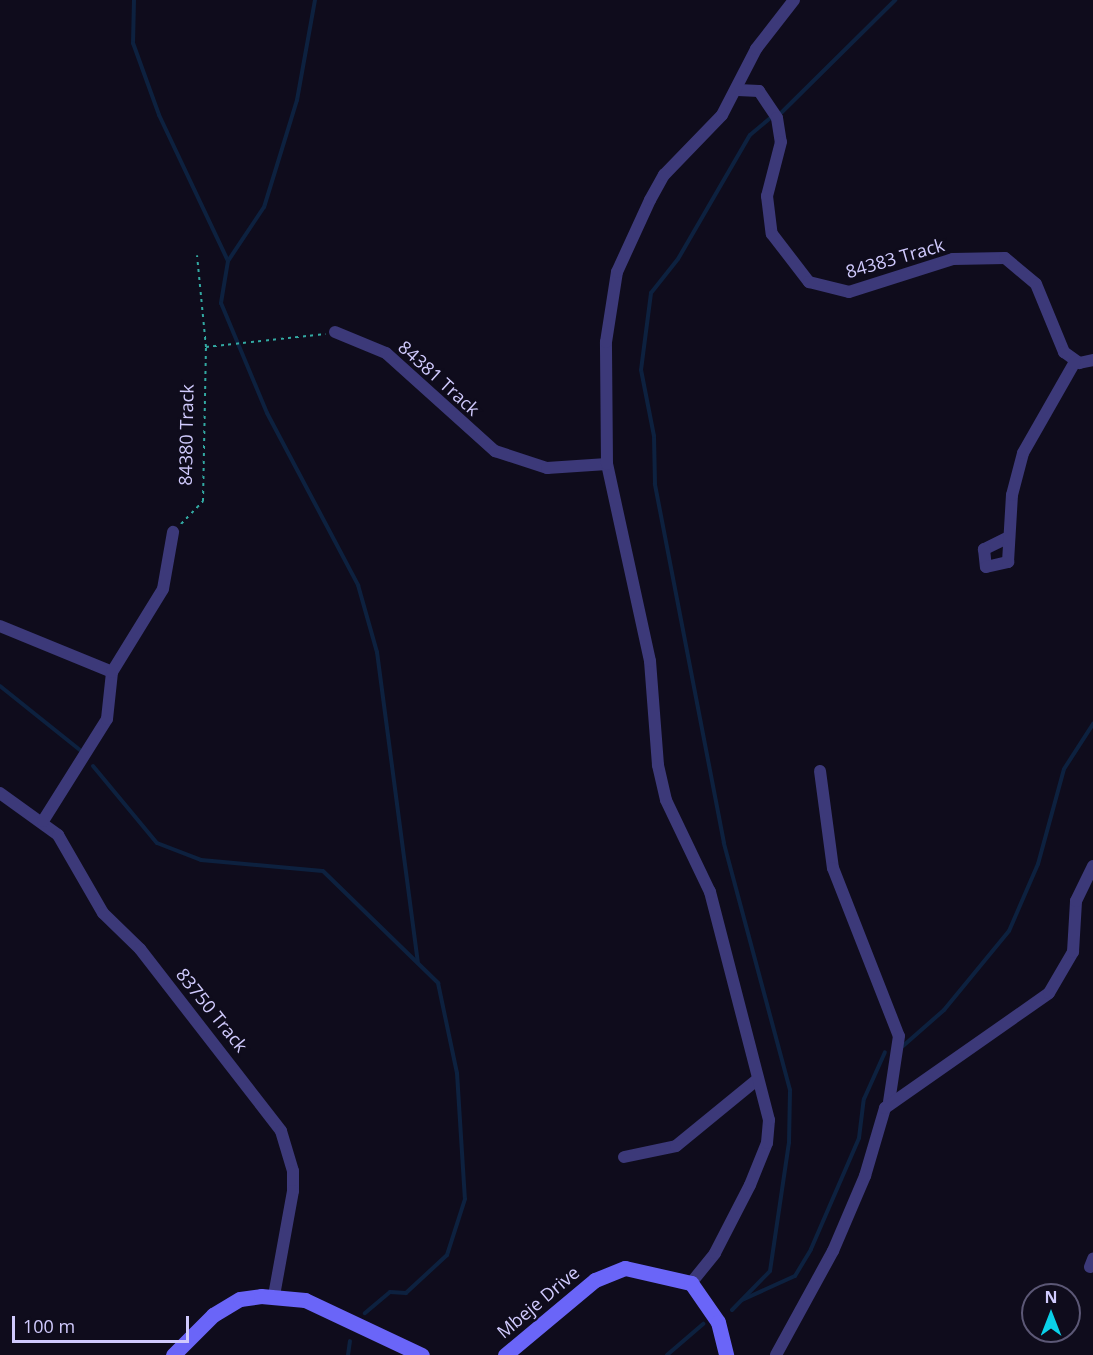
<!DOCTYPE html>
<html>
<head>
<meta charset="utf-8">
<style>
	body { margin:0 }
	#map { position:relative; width:1093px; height:1355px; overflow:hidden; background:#0f0c1c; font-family:"Open Sans",sans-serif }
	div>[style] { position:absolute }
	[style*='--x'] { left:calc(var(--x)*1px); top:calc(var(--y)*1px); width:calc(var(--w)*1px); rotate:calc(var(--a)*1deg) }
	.stream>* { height:4px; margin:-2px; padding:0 2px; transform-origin:2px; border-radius:2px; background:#0d213f }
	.path>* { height:2px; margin-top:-1px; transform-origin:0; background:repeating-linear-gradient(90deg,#32a9a2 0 3px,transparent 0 7.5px) }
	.street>* { height:12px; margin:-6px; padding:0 6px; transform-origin:6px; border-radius:6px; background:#3c3979 }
	.secondary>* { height:15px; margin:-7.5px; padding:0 7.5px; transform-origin:7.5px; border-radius:7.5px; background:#6a65f8 }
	span { translate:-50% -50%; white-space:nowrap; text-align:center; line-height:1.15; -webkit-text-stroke:4.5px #0f0c1c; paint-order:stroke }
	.street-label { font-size:18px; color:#d0cafd }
	.north { position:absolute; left:1021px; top:1283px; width:60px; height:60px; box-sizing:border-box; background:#0f0c1c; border:2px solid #5c5876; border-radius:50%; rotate:0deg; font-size:16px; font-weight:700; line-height:24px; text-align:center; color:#d0cafd }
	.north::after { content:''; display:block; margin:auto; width:21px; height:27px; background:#0ad1e9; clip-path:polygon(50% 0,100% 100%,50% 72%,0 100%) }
	.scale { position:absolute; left:12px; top:1316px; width:177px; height:27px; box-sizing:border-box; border:3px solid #d0cafd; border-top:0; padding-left:8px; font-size:18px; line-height:21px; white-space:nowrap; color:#d0cafd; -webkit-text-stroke:4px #0f0c1c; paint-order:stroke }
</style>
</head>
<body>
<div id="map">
	<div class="stream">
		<i style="--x:134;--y:0;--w:43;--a:91.3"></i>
		<i style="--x:133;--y:43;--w:77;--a:70.1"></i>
		<i style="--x:159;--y:115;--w:161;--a:64.7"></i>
		<i style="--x:315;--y:0;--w:102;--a:100.2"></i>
		<i style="--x:297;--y:100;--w:112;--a:107.1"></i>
		<i style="--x:264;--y:207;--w:65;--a:123.7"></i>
		<i style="--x:228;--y:261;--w:43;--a:99.5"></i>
		<i style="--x:221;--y:303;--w:119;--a:67.3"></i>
		<i style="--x:267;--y:413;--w:195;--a:62.1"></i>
		<i style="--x:358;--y:585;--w:70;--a:74.2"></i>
		<i style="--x:377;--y:652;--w:313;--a:82.5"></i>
		<i style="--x:781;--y:113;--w:161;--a:-44.7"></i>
		<i style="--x:0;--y:686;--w:102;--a:38.7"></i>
		<i style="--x:93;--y:766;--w:100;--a:50.3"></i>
		<i style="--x:157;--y:843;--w:47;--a:21.1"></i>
		<i style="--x:201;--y:860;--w:122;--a:5.2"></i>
		<i style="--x:323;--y:871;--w:161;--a:44.2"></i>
		<i style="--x:438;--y:983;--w:92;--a:78.1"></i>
		<i style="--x:457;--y:1073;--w:126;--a:86.4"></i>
		<i style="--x:465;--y:1199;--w:59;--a:107.8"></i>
		<i style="--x:447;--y:1255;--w:56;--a:137.2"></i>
		<i style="--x:406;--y:1293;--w:16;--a:-176"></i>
		<i style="--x:390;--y:1292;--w:33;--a:140"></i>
		<i style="--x:903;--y:1046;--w:55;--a:-41.3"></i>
		<i style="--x:944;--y:1010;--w:102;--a:-50.6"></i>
		<i style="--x:1009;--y:931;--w:73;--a:-66.6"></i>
		<i style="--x:1038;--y:864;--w:98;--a:-74.7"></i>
		<i style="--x:1064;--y:769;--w:54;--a:-57.2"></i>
		<i style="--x:742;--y:1300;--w:58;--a:-24.4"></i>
		<i style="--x:795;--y:1276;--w:31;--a:-59"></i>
		<i style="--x:811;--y:1249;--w:121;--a:-66.6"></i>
		<i style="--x:859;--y:1138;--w:39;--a:-83"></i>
		<i style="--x:864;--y:1099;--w:51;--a:-65.9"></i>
		<i style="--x:732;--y:1310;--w:54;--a:-45.7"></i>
		<i style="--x:770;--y:1271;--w:129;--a:-81.6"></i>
		<i style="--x:789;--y:1143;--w:53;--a:-88.9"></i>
		<i style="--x:790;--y:1090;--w:256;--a:-105"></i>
		<i style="--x:724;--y:843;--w:366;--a:-100.9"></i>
		<i style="--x:655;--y:484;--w:48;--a:-91.2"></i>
		<i style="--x:654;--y:436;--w:67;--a:-101.1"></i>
		<i style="--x:641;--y:370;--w:78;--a:-82.6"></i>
		<i style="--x:651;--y:293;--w:43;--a:-51.5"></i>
		<i style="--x:678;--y:259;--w:143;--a:-59.9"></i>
		<i style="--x:750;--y:135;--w:25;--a:-40"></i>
		<i style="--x:348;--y:1355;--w:14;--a:-82"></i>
		<i style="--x:667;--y:1355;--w:48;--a:-40.7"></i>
	</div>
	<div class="path">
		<i style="--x:206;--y:347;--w:120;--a:-6.2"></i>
		<i style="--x:181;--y:524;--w:32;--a:-46"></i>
		<i style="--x:203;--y:501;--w:154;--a:-88.9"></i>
		<i style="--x:206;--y:347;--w:92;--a:-95.6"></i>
	</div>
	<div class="street">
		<i style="--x:738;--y:90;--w:21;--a:3"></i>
		<i style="--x:759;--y:91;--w:32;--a:56"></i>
		<i style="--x:777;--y:118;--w:24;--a:81"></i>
		<i style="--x:781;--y:142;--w:56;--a:104.5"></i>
		<i style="--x:767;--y:196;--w:38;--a:83"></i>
		<i style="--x:772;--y:234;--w:61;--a:52.4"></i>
		<i style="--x:809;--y:282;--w:41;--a:14"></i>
		<i style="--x:849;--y:292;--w:109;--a:-17.6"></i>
		<i style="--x:953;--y:259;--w:52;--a:-1.1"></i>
		<i style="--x:1005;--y:258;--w:40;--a:40"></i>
		<i style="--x:1036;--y:284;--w:74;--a:67.6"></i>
		<i style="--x:1064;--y:352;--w:19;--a:36"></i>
		<i style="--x:1079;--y:363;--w:14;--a:-12"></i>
		<i style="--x:335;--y:332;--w:55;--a:22.4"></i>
		<i style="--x:386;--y:353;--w:147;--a:42"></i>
		<i style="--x:495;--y:451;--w:55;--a:18.1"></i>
		<i style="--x:547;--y:468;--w:60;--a:-3.8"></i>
		<i style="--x:1009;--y:537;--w:28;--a:154"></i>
		<i style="--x:984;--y:549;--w:18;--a:84"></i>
		<i style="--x:986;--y:567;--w:23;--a:-13"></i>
		<i style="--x:1008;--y:562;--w:67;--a:-86.6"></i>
		<i style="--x:1012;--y:495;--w:43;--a:-75.3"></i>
		<i style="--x:1023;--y:453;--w:105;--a:-60.3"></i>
		<i style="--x:0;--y:626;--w:121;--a:22.3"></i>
		<i style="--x:820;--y:771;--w:98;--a:82.4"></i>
		<i style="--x:833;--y:868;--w:180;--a:68.6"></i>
		<i style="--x:899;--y:1036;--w:67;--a:98.6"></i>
		<i style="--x:0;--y:793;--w:72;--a:35.9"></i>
		<i style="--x:58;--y:835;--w:90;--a:60"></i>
		<i style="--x:103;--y:913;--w:52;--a:44.2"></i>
		<i style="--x:140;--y:949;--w:230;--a:52.2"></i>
		<i style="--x:281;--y:1131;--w:42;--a:73.3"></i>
		<i style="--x:293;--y:1171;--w:20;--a:90"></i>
		<i style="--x:293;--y:1191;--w:107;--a:100.3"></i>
		<i style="--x:43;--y:821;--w:120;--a:-57.9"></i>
		<i style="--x:107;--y:719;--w:47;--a:-83.9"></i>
		<i style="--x:112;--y:672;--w:97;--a:-58.4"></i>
		<i style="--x:163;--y:589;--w:58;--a:-80"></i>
		<i style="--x:624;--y:1157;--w:53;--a:-11.9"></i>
		<i style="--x:676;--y:1146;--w:106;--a:-39.3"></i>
		<i style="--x:1090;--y:1267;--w:9;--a:-69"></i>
		<i style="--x:691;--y:1283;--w:38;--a:-51"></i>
		<i style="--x:715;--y:1253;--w:76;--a:-62.8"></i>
		<i style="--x:750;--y:1185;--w:45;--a:-68"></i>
		<i style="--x:767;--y:1143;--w:23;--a:-85"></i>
		<i style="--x:769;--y:1120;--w:236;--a:-104.5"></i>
		<i style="--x:710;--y:892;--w:102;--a:-115.6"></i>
		<i style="--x:666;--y:800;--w:36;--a:-103"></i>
		<i style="--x:658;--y:765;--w:104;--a:-94.4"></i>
		<i style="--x:650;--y:661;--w:202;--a:-102.3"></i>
		<i style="--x:607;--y:464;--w:122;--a:-90.5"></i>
		<i style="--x:606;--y:342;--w:71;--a:-81.1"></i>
		<i style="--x:617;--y:272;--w:79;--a:-65.4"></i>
		<i style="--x:650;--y:200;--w:29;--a:-61"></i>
		<i style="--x:664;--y:175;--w:83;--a:-46"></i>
		<i style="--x:722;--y:115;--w:74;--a:-62.7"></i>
		<i style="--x:756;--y:49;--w:62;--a:-52.2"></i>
		<i style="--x:776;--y:1355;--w:119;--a:-61.3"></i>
		<i style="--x:833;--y:1251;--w:82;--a:-66.9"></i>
		<i style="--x:865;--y:1176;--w:71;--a:-73.6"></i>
		<i style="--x:885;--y:1108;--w:200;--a:-35"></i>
		<i style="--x:1049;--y:993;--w:48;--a:-59.7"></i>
		<i style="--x:1073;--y:952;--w:51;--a:-86.6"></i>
		<i style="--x:1076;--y:901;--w:39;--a:-64"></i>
	</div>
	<div class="secondary">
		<i style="--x:173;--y:1355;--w:57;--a:-45"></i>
		<i style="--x:213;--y:1315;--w:31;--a:-31"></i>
		<i style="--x:240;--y:1299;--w:21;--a:-8"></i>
		<i style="--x:261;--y:1296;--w:44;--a:5.2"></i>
		<i style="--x:305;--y:1300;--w:129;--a:25.2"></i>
		<i style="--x:505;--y:1355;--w:117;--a:-39.8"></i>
		<i style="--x:595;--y:1280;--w:32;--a:-22"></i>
		<i style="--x:625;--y:1268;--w:68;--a:12.8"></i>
		<i style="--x:691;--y:1283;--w:47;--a:55.3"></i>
		<i style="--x:718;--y:1322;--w:34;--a:76"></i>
	</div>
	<div class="street-label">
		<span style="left:895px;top:258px;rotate:-16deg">84383 Track</span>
		<span style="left:439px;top:378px;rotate:42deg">84381 Track</span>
		<span style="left:186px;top:435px;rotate:-89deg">84380 Track</span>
		<span style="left:212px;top:1010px;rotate:51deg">83750 Track</span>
		<span style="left:538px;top:1302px;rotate:-40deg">Mbeje Drive</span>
	</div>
	<div class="north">N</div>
	<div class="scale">100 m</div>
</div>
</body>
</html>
